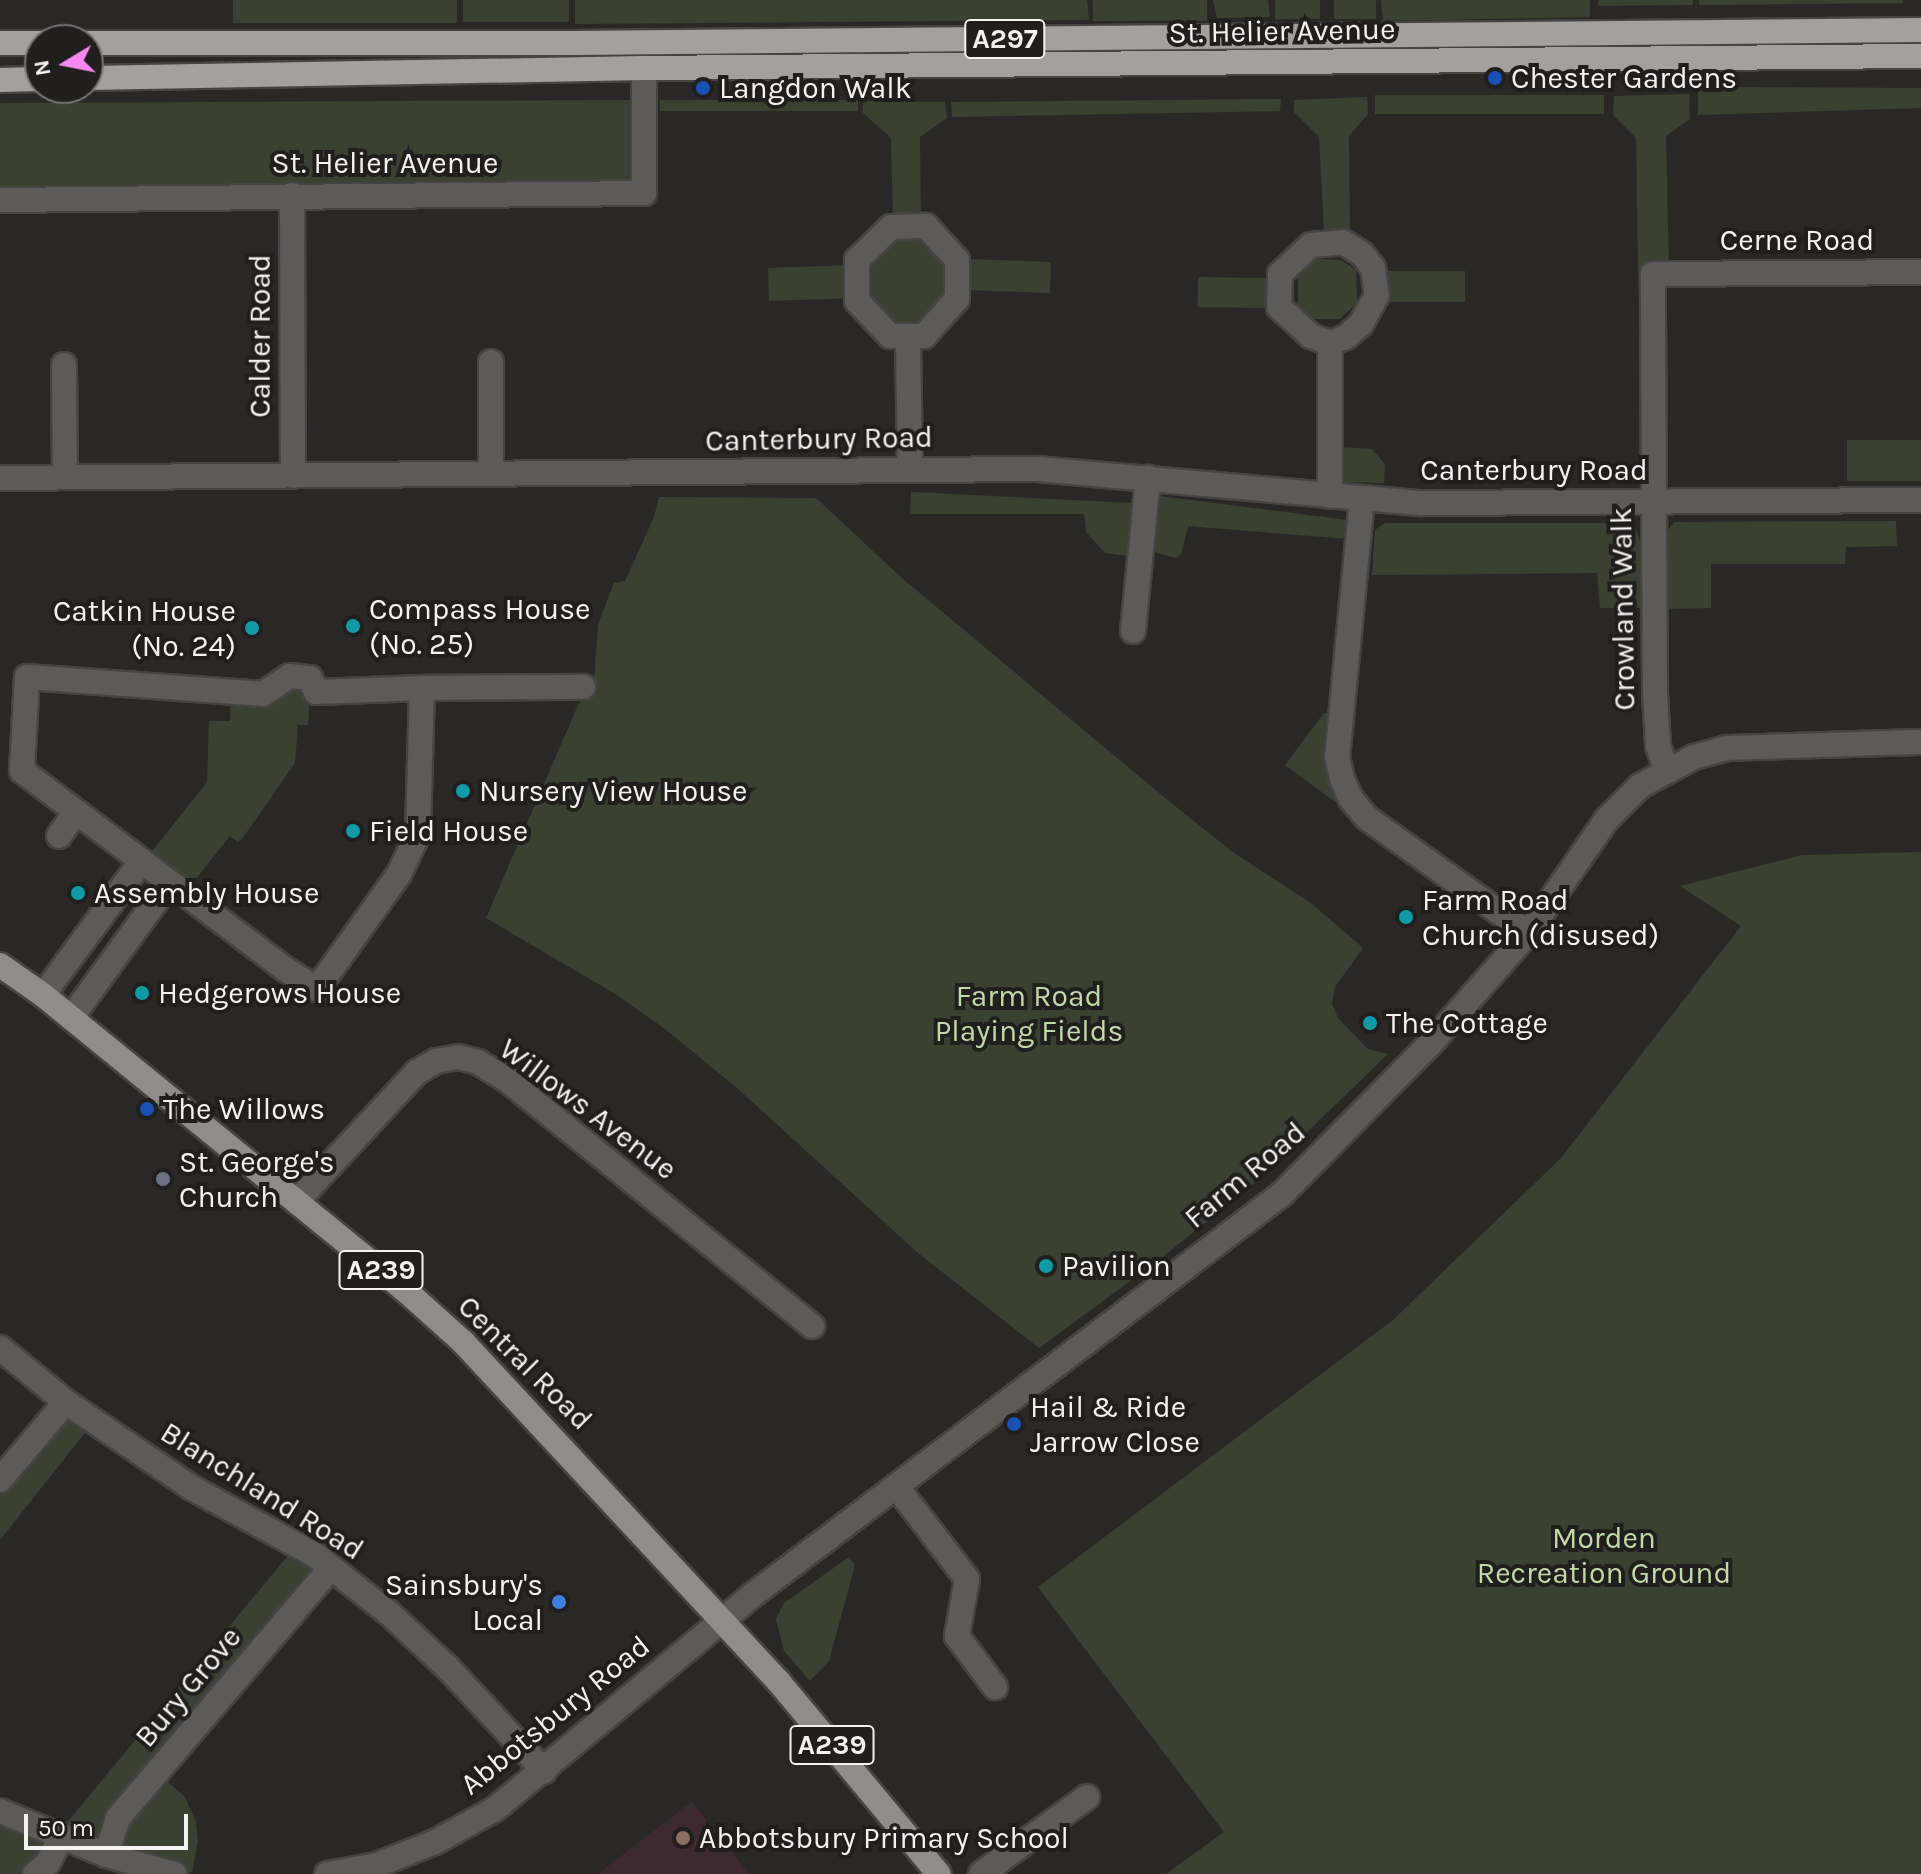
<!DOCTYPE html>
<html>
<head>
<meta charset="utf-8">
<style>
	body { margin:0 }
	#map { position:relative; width:1921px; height:1874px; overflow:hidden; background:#2a2827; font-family:Karla,sans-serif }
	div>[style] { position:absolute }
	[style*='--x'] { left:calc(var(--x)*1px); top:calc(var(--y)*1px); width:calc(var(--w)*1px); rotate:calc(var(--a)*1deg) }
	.education>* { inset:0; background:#3d2a30 }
	.green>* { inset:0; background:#3a4131; transform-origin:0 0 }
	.roads { filter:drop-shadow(2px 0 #464443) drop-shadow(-2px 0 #464443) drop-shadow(0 2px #464443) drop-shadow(0 -2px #464443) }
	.minor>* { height:24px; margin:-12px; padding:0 12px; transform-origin:12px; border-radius:12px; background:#5c5b5a }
	.major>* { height:24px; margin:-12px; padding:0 12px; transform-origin:12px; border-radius:12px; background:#8e8d8b }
	.highway>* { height:24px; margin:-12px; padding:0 12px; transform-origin:12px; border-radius:12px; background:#a2a19e }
	.dots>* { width:22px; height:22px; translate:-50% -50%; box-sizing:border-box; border:4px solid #211e1e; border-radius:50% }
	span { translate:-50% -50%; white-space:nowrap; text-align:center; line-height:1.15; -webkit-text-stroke:8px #211e1e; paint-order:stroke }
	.shield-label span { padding:2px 6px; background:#211e1e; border:2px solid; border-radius:6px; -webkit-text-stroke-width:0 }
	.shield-label { font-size:28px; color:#f4f3f2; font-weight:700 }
	.street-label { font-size:30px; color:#f4f3f2 }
	.poi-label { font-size:30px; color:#f4f3f2 }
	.left { translate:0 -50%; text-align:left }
	.right { translate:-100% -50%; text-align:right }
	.park-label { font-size:30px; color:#c2daa7 }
	.north { position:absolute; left:24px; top:24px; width:80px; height:80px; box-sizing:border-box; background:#211e1e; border:2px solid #757373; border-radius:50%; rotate:260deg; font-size:22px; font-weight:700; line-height:32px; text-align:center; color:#f4f3f2 }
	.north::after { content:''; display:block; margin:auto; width:28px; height:36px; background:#f489f0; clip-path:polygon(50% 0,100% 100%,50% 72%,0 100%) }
	.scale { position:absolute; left:24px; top:1814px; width:164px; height:36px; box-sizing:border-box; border:4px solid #f4f3f2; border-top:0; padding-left:10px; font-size:24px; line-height:28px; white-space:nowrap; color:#f4f3f2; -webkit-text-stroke:6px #211e1e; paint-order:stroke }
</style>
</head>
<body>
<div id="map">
	<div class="education">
		<i style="clip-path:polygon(692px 1801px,749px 1874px,598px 1874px)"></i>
	</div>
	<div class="green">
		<i style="left:233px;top:0;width:224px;height:23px"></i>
		<i style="left:463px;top:0;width:106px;height:22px"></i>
		<i style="clip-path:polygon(575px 0,1087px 0,1089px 20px,575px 24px)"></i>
		<i style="left:1093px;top:0;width:114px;height:21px"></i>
		<i style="clip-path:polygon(1213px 0,1268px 0,1270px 17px,1217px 18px)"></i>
		<i style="left:1275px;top:0;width:45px;height:19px"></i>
		<i style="left:1334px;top:0;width:42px;height:19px"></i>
		<i style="clip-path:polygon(1381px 0,1590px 0,1590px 17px,1383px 21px)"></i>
		<i style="clip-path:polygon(1599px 0,1693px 0,1693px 5px,1598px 6px)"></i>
		<i style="clip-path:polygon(1699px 0,1903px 0,1903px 3px,1699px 5px)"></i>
		<i style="clip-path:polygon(1698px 87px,1921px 88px,1921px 108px,1698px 115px)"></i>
		<i style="clip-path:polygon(1689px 94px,1690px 119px,1666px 136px,1669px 269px,1638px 270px,1636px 138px,1613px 115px,1614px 96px)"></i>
		<i style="left:1375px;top:95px;width:229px;height:19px"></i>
		<i style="clip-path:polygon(1367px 97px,1368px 114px,1349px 136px,1350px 230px,1324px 230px,1319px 137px,1294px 112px,1294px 100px)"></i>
		<i style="clip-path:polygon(1281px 99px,1280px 111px,952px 117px,951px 102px)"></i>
		<i style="clip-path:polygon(630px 100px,637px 107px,639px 116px,631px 180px,622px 187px,0 188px,0 103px)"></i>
		<i style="left:660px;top:100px;width:198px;height:11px"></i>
		<i style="clip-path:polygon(864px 101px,945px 102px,947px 118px,920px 137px,921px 222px,893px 223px,891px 138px,862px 112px)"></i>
		<i style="clip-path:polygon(893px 233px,924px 233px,952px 262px,952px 298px,921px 331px,893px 331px,863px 299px,863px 262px)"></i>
		<i style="clip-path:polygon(1316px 259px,1341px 260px,1356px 270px,1357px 303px,1340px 319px,1314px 319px,1298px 306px,1298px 273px)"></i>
		<i style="left:1051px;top:262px;width:31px;height:90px;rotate:92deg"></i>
		<i style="left:852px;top:265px;width:33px;height:84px;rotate:88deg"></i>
		<i style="left:1465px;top:271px;width:31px;height:81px;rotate:90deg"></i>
		<i style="left:1198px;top:277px;width:73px;height:30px;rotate:1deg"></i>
		<i style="left:1921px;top:440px;width:41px;height:74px;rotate:90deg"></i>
		<i style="clip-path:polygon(1341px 447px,1372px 449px,1385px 464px,1384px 483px,1342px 482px)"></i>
		<i style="clip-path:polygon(911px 492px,1132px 503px,1128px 556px,1105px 553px,1086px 532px,1084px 514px,910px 514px)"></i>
		<i style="clip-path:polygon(1159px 496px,1348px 520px,1348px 539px,1188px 526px,1181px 554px,1176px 558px,1151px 551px)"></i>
		<i style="clip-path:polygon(659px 497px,816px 498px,903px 579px,1170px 802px,1234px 853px,1311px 903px,1363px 948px,1335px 987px,1332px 1004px,1338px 1018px,1368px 1049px,1388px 1054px,1253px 1184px,1159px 1260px,1039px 1348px,918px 1253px,737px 1088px,665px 1029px,617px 995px,486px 918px,578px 705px,594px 681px,598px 624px,614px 583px,625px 581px,654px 517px)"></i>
		<i style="clip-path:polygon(1896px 521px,1897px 546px,1846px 547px,1845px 564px,1711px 564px,1711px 608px,1666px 609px,1666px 533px,1674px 522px)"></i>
		<i style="clip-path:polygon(1385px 523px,1627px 523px,1636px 529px,1640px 541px,1643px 608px,1600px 608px,1597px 573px,1372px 575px,1375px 530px)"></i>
		<i style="clip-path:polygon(286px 683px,304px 684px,310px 693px,308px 725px,298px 725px,295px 763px,242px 839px,238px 842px,230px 836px,191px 885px,150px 854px,207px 782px,209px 721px,230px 721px,231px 697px)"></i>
		<i style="clip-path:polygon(1324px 713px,1337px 713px,1346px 798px,1338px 804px,1285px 765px)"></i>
		<i style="clip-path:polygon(1921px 852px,1921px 1874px,1166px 1874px,1224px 1832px,1038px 1587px,1393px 1320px,1561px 1158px,1741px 926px,1680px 886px,1802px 855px)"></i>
		<i style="clip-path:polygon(68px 1407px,92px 1424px,0 1540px,0 1486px)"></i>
		<i style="clip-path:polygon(294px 1548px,326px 1568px,155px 1771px,185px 1797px,196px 1822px,198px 1841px,192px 1873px,167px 1869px,60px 1831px)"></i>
		<i style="clip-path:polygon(849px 1557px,855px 1565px,829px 1661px,810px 1681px,784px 1651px,776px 1619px,784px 1603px)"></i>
		<i style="clip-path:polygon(0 1815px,55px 1838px,27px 1874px,0 1874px)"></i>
	</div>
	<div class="roads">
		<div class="minor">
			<i style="--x:292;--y:195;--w:281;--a:89.8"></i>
			<i style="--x:0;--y:200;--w:644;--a:-0.62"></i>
			<i style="--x:644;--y:193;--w:125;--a:-90"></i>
			<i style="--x:926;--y:226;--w:46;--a:47.6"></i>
			<i style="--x:957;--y:260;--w:39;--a:90"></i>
			<i style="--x:957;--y:299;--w:50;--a:131.7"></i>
			<i style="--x:924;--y:336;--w:34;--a:180"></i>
			<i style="--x:890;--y:336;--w:48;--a:-133.3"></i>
			<i style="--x:857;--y:301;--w:41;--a:-90"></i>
			<i style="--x:857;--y:260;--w:47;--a:-44.1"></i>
			<i style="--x:891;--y:227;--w:35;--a:-2"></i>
			<i style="--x:1343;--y:242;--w:22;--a:32"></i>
			<i style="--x:1362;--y:254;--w:18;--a:52"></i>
			<i style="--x:1373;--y:268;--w:27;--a:82"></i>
			<i style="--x:1377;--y:295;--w:33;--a:119"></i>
			<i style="--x:1361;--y:324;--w:20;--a:139"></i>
			<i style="--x:1346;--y:337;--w:17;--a:159"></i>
			<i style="--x:1330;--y:343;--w:20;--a:-160"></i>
			<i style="--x:1311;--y:336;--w:43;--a:-137.8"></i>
			<i style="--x:1279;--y:307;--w:33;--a:-88"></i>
			<i style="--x:1280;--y:274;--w:42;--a:-43.1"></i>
			<i style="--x:1311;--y:245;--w:32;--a:-5"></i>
			<i style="--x:908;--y:339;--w:130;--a:89.1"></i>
			<i style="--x:1330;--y:343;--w:153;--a:90"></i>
			<i style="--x:491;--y:362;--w:111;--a:90"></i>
			<i style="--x:64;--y:365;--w:112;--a:89.5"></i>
			<i style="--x:0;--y:478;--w:1038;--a:-0.5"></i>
			<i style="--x:1038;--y:469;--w:384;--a:5.1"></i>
			<i style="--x:1420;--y:503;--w:501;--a:-0.34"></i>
			<i style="--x:1362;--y:499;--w:259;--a:95.5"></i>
			<i style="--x:1337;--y:757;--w:23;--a:77"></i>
			<i style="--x:1342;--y:779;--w:22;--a:66"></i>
			<i style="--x:1351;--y:799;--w:25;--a:50"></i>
			<i style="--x:1367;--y:818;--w:198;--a:35.5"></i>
			<i style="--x:1133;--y:631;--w:154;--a:-84.4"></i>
			<i style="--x:290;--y:676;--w:20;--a:6"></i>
			<i style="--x:310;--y:678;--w:15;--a:67"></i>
			<i style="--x:316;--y:692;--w:106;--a:-2.2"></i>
			<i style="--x:422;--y:688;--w:146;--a:91.6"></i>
			<i style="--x:418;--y:834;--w:44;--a:115.4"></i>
			<i style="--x:399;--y:874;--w:141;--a:125.5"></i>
			<i style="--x:317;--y:989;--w:38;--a:-148"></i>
			<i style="--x:285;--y:969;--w:329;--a:-143"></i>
			<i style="--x:22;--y:771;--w:94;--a:-87"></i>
			<i style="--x:27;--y:677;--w:237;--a:4.1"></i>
			<i style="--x:263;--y:694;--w:32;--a:-34"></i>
			<i style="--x:422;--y:688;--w:161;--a:-0.4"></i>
			<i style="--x:1666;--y:769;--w:24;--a:-109"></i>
			<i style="--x:1658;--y:746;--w:53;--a:-93.2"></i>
			<i style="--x:1655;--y:693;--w:419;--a:-90.3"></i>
			<i style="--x:1653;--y:274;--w:268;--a:-0.4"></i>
			<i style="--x:59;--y:836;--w:28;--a:-55"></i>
			<i style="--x:43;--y:995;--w:165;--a:-53.6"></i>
			<i style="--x:71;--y:1018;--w:167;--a:-54"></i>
			<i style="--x:296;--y:1202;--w:178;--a:-47.1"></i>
			<i style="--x:417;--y:1072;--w:22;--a:-30"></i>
			<i style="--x:436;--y:1061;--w:23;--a:-10"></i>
			<i style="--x:459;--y:1057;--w:20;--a:15"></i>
			<i style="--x:478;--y:1062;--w:39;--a:32"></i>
			<i style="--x:511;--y:1083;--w:387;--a:38.9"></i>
			<i style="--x:0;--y:1348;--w:85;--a:39.3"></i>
			<i style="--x:66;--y:1402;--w:153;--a:34.3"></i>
			<i style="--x:192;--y:1488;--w:140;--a:28.6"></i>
			<i style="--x:315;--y:1555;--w:95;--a:38.2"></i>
			<i style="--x:390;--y:1614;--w:79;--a:43"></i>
			<i style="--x:448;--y:1668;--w:141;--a:47"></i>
			<i style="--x:0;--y:1480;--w:102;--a:-49.8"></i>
			<i style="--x:896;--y:1486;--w:117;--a:52.6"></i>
			<i style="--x:967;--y:1579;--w:58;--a:100"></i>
			<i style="--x:957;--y:1636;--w:64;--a:53.3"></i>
			<i style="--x:0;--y:1811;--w:115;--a:22.5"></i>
			<i style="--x:106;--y:1855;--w:71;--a:15.6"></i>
			<i style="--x:106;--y:1855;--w:39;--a:-72"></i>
			<i style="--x:118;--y:1818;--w:328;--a:-49.6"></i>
			<i style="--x:35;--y:1874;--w:17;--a:-40"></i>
			<i style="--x:48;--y:1863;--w:31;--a:-63"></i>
			<i style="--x:327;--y:1874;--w:51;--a:-10.2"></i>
			<i style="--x:377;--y:1865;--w:62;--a:-21.6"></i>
			<i style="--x:435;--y:1842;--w:68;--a:-28.8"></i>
			<i style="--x:495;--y:1809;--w:337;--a:-39.7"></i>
			<i style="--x:754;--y:1594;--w:662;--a:-37.15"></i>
			<i style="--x:1282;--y:1194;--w:212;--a:-45.4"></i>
			<i style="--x:1431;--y:1043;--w:147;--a:-48.6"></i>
			<i style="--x:1528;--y:933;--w:139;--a:-55.3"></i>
			<i style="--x:1607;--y:819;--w:47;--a:-45"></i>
			<i style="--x:1640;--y:786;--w:61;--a:-28.2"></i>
			<i style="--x:1694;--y:757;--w:34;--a:-15"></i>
			<i style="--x:1727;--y:748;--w:194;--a:-1.8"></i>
			<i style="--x:981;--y:1874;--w:131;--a:-36"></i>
		</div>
		<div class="major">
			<i style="--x:0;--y:965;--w:52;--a:34.9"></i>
			<i style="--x:43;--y:995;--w:467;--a:39.2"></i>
			<i style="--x:405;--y:1290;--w:78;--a:41.9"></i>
			<i style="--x:463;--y:1342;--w:463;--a:47.1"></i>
			<i style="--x:778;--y:1681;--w:251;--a:50.2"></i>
		</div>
		<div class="highway">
			<i style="--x:0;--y:43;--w:40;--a:0"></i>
			<i style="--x:88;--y:43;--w:484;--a:0"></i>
			<i style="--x:572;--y:43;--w:1349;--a:-0.55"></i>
			<i style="--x:88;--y:78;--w:556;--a:-1.03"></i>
			<i style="--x:644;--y:68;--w:1277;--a:-0.54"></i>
			<i style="--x:0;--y:80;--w:40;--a:-1.4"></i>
		</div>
	</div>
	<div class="dots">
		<i style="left:1495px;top:78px;background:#1a4fb4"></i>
		<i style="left:703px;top:88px;background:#1a4fb4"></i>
		<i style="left:353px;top:626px;background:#0f9aa8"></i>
		<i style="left:252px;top:628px;background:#0f9aa8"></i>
		<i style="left:463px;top:791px;background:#0f9aa8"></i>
		<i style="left:353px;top:831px;background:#0f9aa8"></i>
		<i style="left:78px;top:893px;background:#0f9aa8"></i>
		<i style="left:1406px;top:917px;background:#0f9aa8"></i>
		<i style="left:142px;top:993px;background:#0f9aa8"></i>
		<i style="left:1370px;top:1023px;background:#0f9aa8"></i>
		<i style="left:147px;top:1109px;background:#1a4fb4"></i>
		<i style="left:163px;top:1179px;background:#6b7280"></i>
		<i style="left:1046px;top:1266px;background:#0f9aa8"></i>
		<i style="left:1014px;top:1424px;background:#1a4fb4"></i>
		<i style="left:559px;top:1602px;background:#3f7fe0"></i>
		<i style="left:683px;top:1838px;background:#8d6e63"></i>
	</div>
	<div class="shield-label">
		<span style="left:1005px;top:39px">A297</span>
		<span style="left:381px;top:1270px">A239</span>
		<span style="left:832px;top:1745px">A239</span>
	</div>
	<div class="street-label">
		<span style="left:1282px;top:31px;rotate:-1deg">St. Helier Avenue</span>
		<span style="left:385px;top:163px">St. Helier Avenue</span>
		<span style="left:1797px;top:240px">Cerne Road</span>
		<span style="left:260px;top:336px;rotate:-90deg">Calder Road</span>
		<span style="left:819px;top:439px;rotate:-1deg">Canterbury Road</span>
		<span style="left:1534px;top:470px">Canterbury Road</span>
		<span style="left:1623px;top:609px;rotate:-91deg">Crowland Walk</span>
		<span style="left:588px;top:1109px;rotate:37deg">Willows Avenue</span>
		<span style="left:1245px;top:1175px;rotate:-40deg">Farm Road</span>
		<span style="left:525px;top:1363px;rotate:45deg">Central Road</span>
		<span style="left:262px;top:1491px;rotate:32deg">Blanchland Road</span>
		<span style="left:188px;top:1687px;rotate:-50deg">Bury Grove</span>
		<span style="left:555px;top:1715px;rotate:-39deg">Abbotsbury Road</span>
	</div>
	<div class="poi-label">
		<span class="left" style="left:1511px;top:78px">Chester Gardens</span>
		<span class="left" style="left:719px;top:88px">Langdon Walk</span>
		<span class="left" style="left:369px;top:626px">Compass House<br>(No. 25)</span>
		<span class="right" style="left:236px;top:628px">Catkin House<br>(No. 24)</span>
		<span class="left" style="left:479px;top:791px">Nursery View House</span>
		<span class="left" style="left:369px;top:831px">Field House</span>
		<span class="left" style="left:94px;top:893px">Assembly House</span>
		<span class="left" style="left:1422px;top:917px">Farm Road<br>Church (disused)</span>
		<span class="left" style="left:158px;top:993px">Hedgerows House</span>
		<span class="left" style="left:1386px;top:1023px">The Cottage</span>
		<span class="left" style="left:163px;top:1109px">The Willows</span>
		<span class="left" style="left:179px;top:1179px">St. George's<br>Church</span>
		<span class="left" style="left:1062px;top:1266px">Pavilion</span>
		<span class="left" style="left:1030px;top:1424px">Hail &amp; Ride<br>Jarrow Close</span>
		<span class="right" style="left:543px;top:1602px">Sainsbury's<br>Local</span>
		<span class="left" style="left:699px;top:1838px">Abbotsbury Primary School</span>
	</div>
	<div class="park-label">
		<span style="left:1029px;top:1013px">Farm Road<br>Playing Fields</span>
		<span style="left:1604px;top:1555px">Morden<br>Recreation Ground</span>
	</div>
	<div class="north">N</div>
	<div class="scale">50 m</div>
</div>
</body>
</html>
